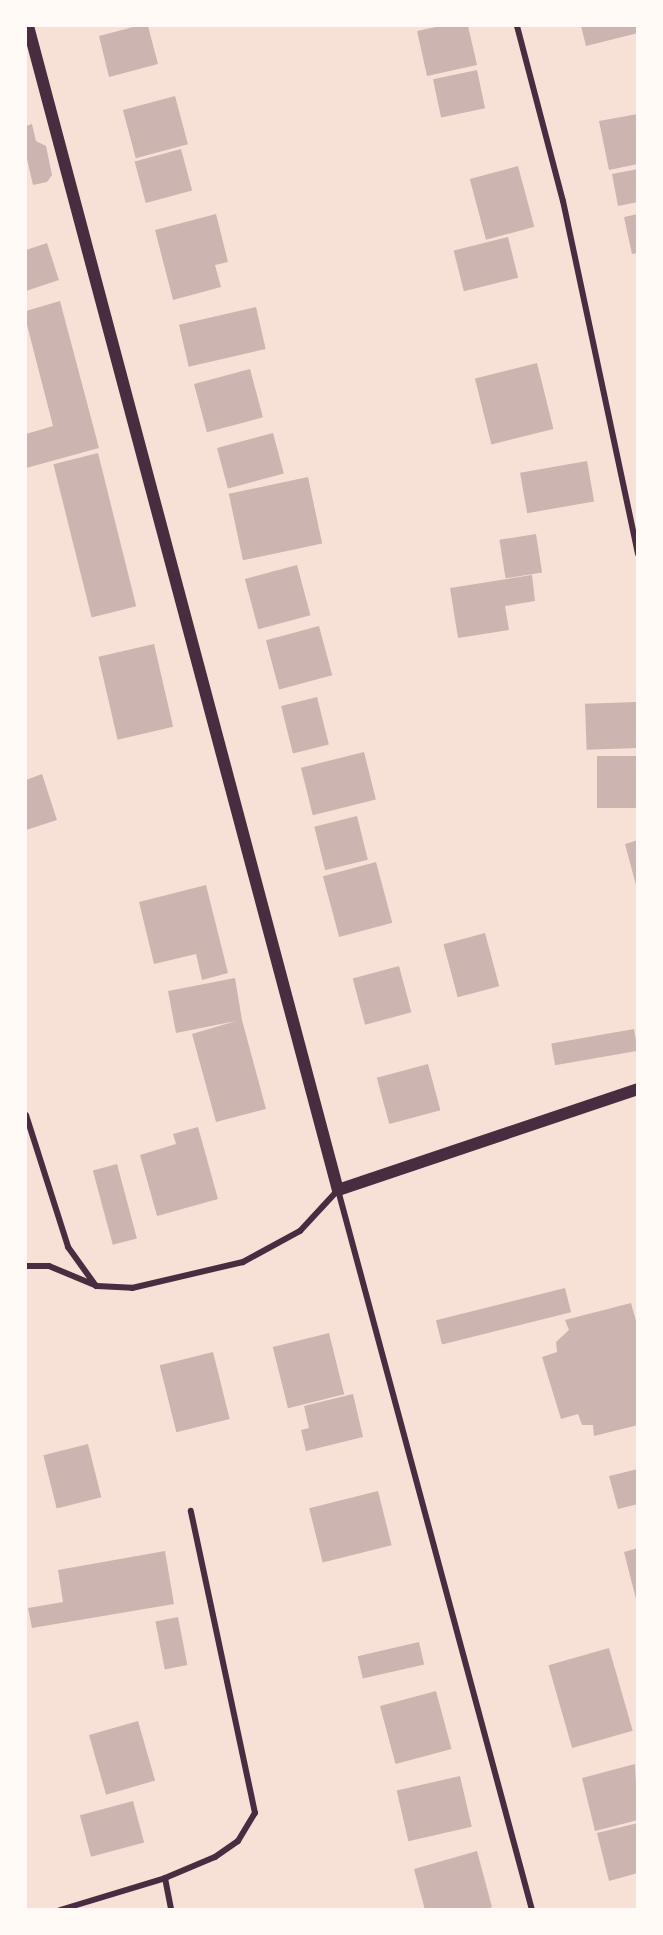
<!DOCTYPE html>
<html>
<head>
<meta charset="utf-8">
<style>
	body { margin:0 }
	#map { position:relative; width:663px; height:1935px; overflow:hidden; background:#f7e1d7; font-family:"PT Sans",sans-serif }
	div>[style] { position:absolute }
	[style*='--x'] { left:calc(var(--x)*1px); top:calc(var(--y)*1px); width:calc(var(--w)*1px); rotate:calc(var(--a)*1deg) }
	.building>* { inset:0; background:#ccb4b1; transform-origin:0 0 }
	.minor>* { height:6px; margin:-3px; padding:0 3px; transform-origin:3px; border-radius:3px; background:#4a2c40 }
	.secondary>* { height:12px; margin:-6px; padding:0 6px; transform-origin:6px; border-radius:6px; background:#4a2c40 }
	span { translate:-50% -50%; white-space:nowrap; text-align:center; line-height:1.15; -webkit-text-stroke:4.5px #fffaf5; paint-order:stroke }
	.frame { position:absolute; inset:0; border:27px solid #fffaf5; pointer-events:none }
</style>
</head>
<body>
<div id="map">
	<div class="building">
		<i style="clip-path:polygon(137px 26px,148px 26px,158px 64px,109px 77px,99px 36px)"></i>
		<i style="clip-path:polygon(441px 26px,468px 26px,477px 65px,427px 76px,417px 31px)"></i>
		<i style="clip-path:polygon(581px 26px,638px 26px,638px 33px,586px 46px)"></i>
		<i style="left:477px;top:70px;width:39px;height:45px;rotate:78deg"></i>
		<i style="left:175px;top:96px;width:50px;height:54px;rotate:75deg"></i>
		<i style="clip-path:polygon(638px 114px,638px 164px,609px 170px,599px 121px)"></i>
		<i style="clip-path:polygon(32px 124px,36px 141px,46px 146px,52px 175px,47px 182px,33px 185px,26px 155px,26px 126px)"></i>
		<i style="left:181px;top:149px;width:43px;height:48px;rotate:75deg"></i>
		<i style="left:518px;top:166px;width:63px;height:50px;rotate:75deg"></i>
		<i style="clip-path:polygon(638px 169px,638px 202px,618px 206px,612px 174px)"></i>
		<i style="clip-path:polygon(216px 214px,228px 262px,215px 265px,221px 287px,173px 300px,155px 230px)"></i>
		<i style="clip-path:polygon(638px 214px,638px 253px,632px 254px,624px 217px)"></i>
		<i style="left:508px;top:237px;width:42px;height:56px;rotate:76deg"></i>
		<i style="clip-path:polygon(47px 243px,59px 280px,26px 291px,26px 250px)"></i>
		<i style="clip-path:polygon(60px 301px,99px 448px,26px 468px,26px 434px,53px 426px,26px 321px,26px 311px)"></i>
		<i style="left:256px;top:307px;width:43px;height:79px;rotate:77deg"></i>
		<i style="left:537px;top:363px;width:68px;height:64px;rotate:76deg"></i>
		<i style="left:250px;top:369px;width:50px;height:58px;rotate:75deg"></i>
		<i style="left:273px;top:433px;width:42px;height:58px;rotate:75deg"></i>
		<i style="left:98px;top:453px;width:158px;height:46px;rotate:76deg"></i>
		<i style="left:587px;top:461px;width:41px;height:68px;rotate:80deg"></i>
		<i style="left:308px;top:477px;width:68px;height:81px;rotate:78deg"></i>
		<i style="left:536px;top:534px;width:39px;height:37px;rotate:81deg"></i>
		<i style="left:297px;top:565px;width:52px;height:54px;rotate:75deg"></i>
		<i style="clip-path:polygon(532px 575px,535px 601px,505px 606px,509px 630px,458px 638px,450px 588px)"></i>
		<i style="left:319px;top:626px;width:51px;height:55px;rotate:75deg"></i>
		<i style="left:154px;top:644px;width:85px;height:57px;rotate:77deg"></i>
		<i style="left:317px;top:697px;width:49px;height:37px;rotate:76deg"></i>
		<i style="left:636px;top:702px;width:46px;height:51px;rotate:88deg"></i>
		<i style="left:364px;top:752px;width:49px;height:65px;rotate:76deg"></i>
		<i style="left:638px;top:756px;width:52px;height:41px;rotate:90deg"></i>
		<i style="clip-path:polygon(42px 774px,57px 820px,26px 830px,26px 780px)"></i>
		<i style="left:357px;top:816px;width:45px;height:44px;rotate:76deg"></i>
		<i style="clip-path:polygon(638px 840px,638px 889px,637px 889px,625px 844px)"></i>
		<i style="left:376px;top:862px;width:63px;height:55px;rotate:75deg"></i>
		<i style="clip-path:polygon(206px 885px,228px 973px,202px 980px,196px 954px,154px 964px,139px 902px)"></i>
		<i style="left:485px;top:933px;width:55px;height:43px;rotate:75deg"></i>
		<i style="left:399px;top:966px;width:48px;height:48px;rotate:75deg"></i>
		<i style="clip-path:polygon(235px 978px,242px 1020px,266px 1109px,216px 1122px,192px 1034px,236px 1021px,176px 1033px,168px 991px)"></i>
		<i style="left:634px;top:1029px;width:22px;height:84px;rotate:80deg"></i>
		<i style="left:428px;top:1064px;width:48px;height:53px;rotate:75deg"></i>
		<i style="clip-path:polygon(198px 1127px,218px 1199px,157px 1216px,140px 1155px,176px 1144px,173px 1134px)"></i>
		<i style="left:117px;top:1164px;width:77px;height:25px;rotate:75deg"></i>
		<i style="left:565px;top:1288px;width:25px;height:133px;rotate:76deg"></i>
		<i style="clip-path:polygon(631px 1303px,638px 1328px,638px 1425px,594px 1436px,593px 1425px,582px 1425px,578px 1414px,561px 1419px,542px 1357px,557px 1352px,556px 1342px,569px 1330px,565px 1320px)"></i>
		<i style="left:329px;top:1333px;width:63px;height:58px;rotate:76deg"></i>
		<i style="left:213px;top:1352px;width:69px;height:55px;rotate:76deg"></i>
		<i style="clip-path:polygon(353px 1394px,363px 1437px,306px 1451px,301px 1430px,309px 1428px,304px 1406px)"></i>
		<i style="left:88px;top:1444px;width:55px;height:46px;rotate:76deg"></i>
		<i style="clip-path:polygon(638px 1469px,638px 1504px,618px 1509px,609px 1476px)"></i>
		<i style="left:378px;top:1491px;width:56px;height:71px;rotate:76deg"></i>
		<i style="clip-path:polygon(638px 1548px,638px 1603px,637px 1603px,624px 1552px)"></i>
		<i style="clip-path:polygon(165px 1551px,174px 1604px,32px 1628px,28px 1608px,63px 1602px,58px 1570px)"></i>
		<i style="left:178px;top:1617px;width:49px;height:23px;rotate:79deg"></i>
		<i style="left:419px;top:1642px;width:23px;height:63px;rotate:77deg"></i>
		<i style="left:609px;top:1648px;width:86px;height:63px;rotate:74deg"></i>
		<i style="left:436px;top:1691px;width:60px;height:58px;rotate:75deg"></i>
		<i style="left:138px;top:1721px;width:62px;height:51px;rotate:74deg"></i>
		<i style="clip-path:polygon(635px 1764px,638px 1820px,595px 1831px,582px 1778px)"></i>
		<i style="left:460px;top:1776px;width:52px;height:65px;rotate:77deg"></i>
		<i style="left:133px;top:1801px;width:43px;height:55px;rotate:75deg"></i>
		<i style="clip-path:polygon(638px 1823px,638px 1873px,609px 1881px,597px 1833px)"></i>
		<i style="clip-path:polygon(477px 1851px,492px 1907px,484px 1910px,425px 1910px,414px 1869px)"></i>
	</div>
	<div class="minor">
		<i style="--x:517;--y:26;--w:181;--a:75.3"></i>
		<i style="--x:563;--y:201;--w:361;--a:78"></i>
		<i style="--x:26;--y:1115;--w:139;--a:72.3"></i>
		<i style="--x:68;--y:1247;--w:48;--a:54.3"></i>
		<i style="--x:338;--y:1190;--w:746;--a:74.92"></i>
		<i style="--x:26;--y:1266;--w:23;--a:0"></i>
		<i style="--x:49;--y:1266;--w:52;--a:22.6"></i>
		<i style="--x:97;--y:1286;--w:35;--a:3"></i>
		<i style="--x:132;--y:1288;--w:114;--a:-13.2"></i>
		<i style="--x:243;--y:1262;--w:65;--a:-28.5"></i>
		<i style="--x:300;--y:1231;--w:56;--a:-47.2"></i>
		<i style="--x:165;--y:1878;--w:33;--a:79"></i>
		<i style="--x:60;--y:1910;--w:110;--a:-16.9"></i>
		<i style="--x:165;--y:1878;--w:54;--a:-22.8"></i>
		<i style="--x:215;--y:1857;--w:28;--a:-35"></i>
		<i style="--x:238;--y:1841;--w:33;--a:-59"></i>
		<i style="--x:255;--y:1813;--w:309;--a:-102"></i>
	</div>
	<div class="secondary">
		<i style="--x:28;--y:26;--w:1205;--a:75.09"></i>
		<i style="--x:338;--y:1190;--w:317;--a:-18.6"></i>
	</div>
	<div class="frame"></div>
</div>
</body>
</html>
